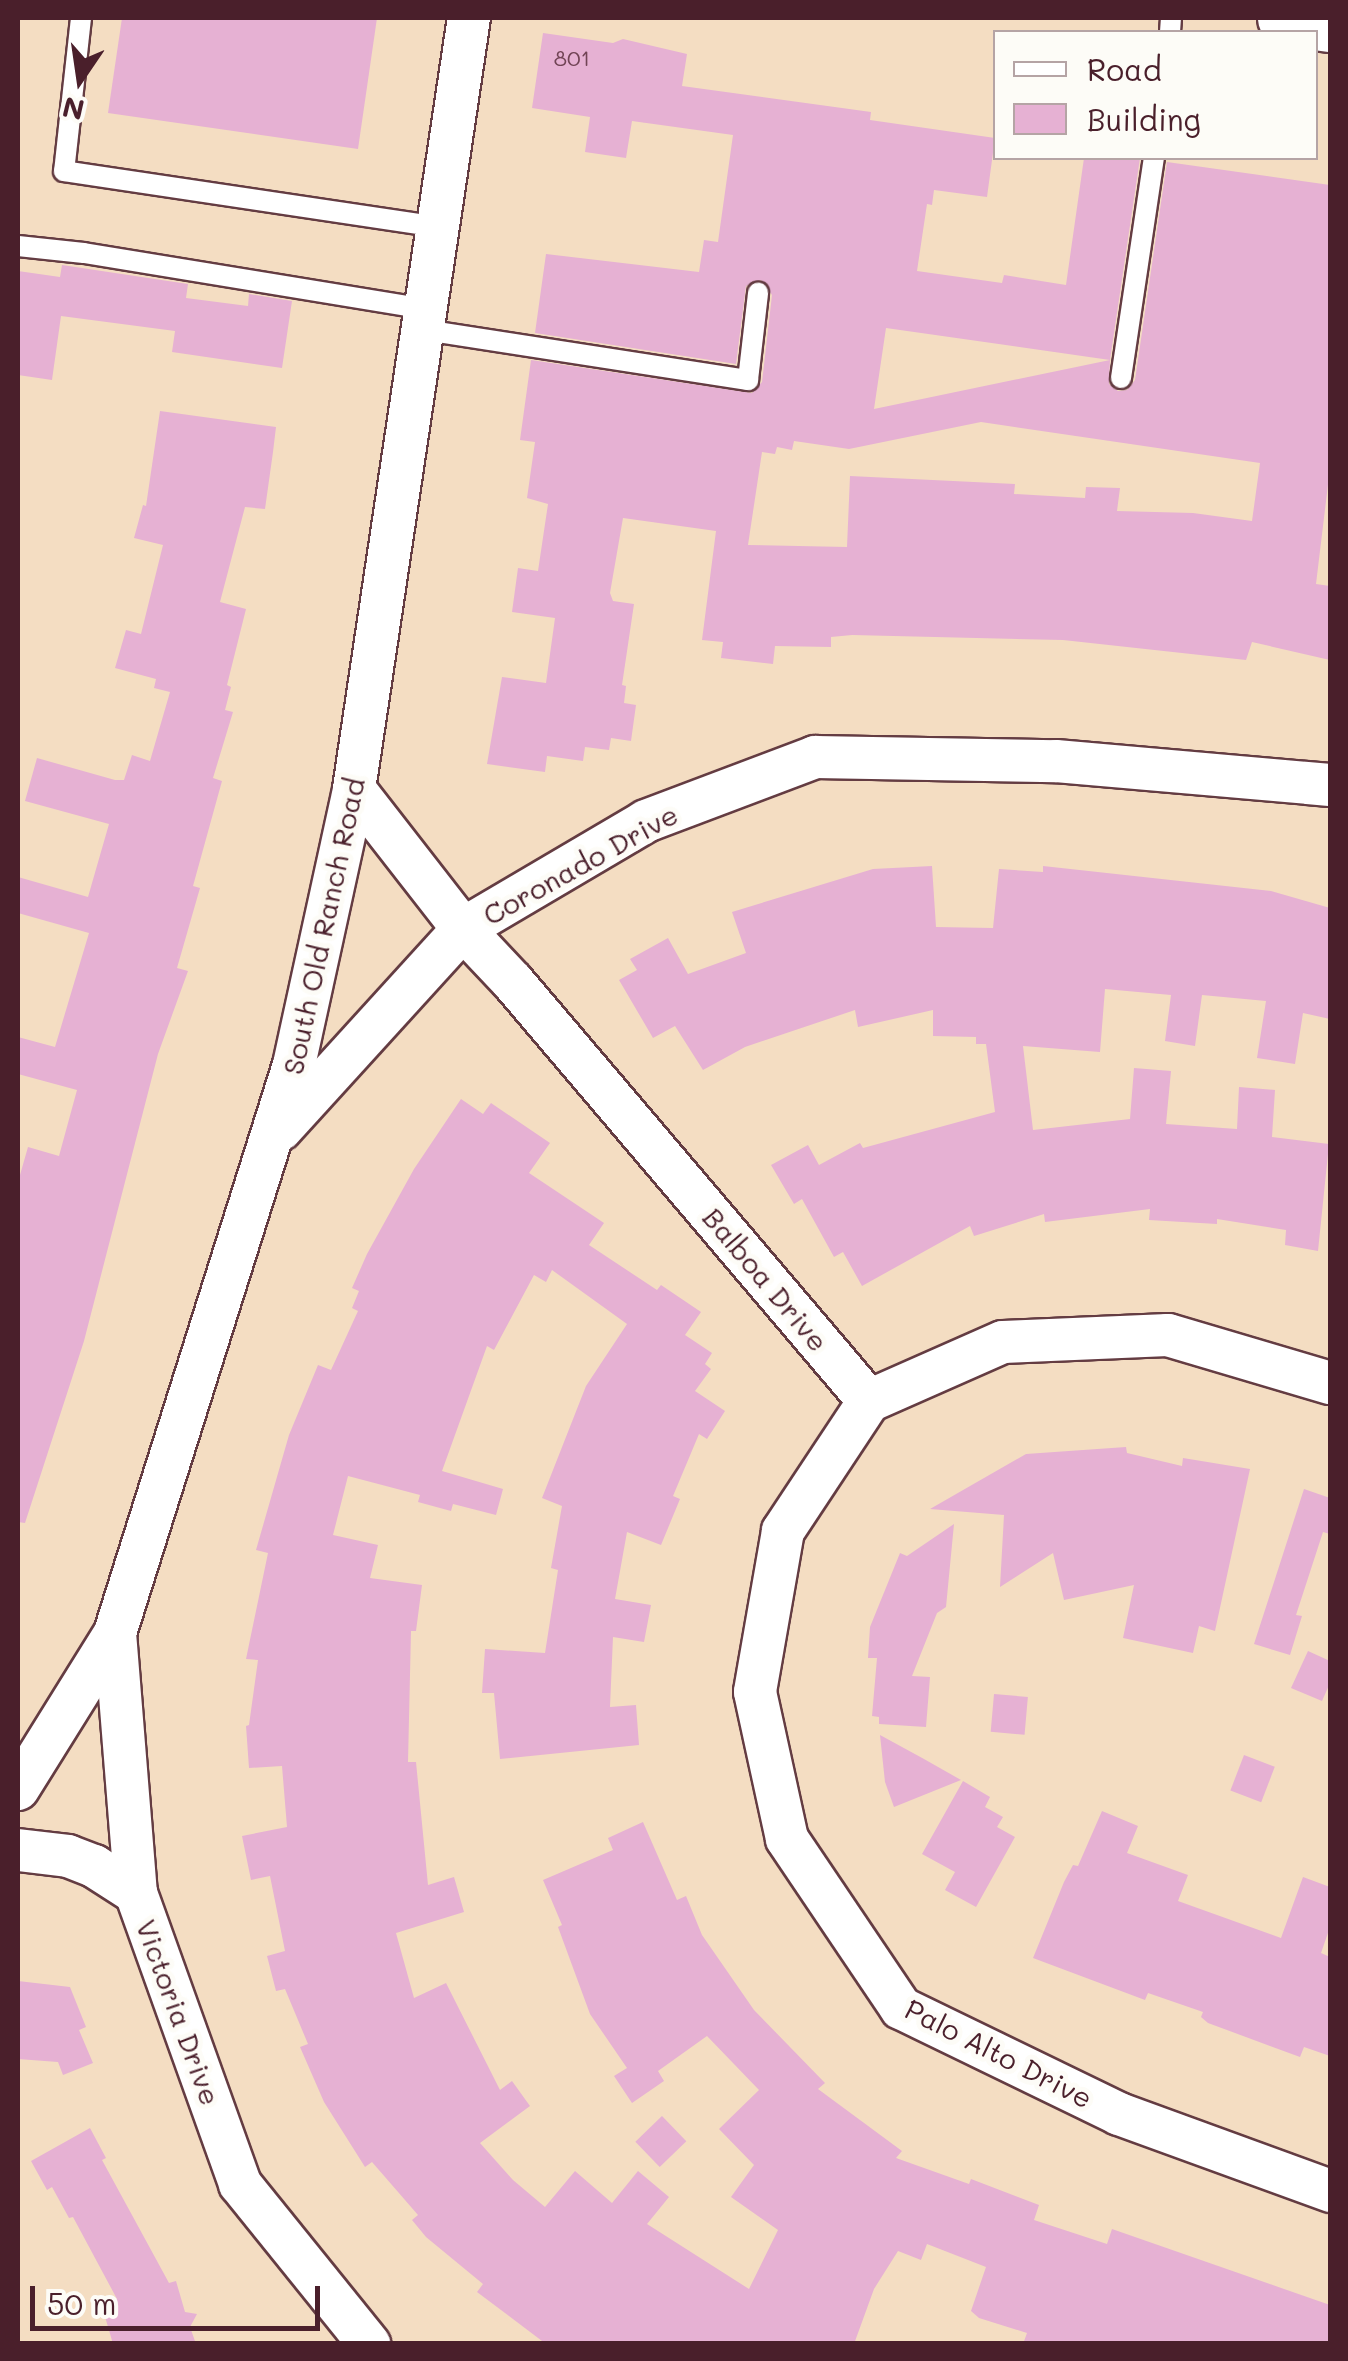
<!DOCTYPE html>
<html>
<head>
<meta charset="utf-8">
<style>
	body { margin:0 }
	#map { position:relative; width:1348px; height:2361px; overflow:hidden; background:#f4ddc2; font-family:Mali,sans-serif }
	div>[style] { position:absolute }
	[style*='--x'] { left:calc(var(--x)*1px); top:calc(var(--y)*1px); width:calc(var(--w)*1px); rotate:calc(var(--a)*1deg) }
	.building>* { inset:0; background:#e6b1d3; transform-origin:0 0 }
	.roads { filter:drop-shadow(2px 0 #643c42) drop-shadow(-2px 0 #643c42) drop-shadow(0 2px #643c42) drop-shadow(0 -2px #643c42) }
	.service>* { height:20px; margin:-10px; padding:0 10px; transform-origin:10px; border-radius:10px; background:#fff }
	.minor>* { height:42px; margin:-21px; padding:0 21px; transform-origin:21px; border-radius:21px; background:#fff }
	.primary>* { height:55px; margin:-27.5px; padding:0 27.5px; transform-origin:27.5px; border-radius:27.5px; background:#fff }
	span { translate:-50% -50%; white-space:nowrap; text-align:center; line-height:1.15; -webkit-text-stroke:10px #fdfcf7; paint-order:stroke }
	.number-label { font-size:22px; color:#714455 }
	.number-label span { -webkit-text-stroke-width:0 }
	.street-label { font-size:28px; color:#4a1f2b }
	.frame { position:absolute; inset:0; border:20px solid #4a1f2b; pointer-events:none }
	.legend { position:absolute; left:993px; top:30px; width:325px; height:130px; box-sizing:border-box; background:#fdfcf7; border:2px solid #b5a4a5; margin:0; padding:12px 18px; list-style:none; font-size:30px; color:#4a1f2b }
	.legend li { display:flex; align-items:center; gap:20px; height:50px }
	.legend b { width:50px; border:2px solid #b5a4a5 }
	.north { position:absolute; left:30px; top:30px; width:100px; height:100px; -webkit-text-stroke:8px #fdfcf7; paint-order:stroke; rotate:193deg; font-size:28px; font-weight:700; line-height:40px; text-align:center; color:#4a1f2b }
	.north::after { content:''; display:block; margin:auto; width:35px; height:45px; background:#4a1f2b; clip-path:polygon(50% 0,100% 100%,50% 72%,0 100%) }
	.scale { position:absolute; left:30px; top:2286px; width:290px; height:45px; box-sizing:border-box; border:5px solid #4a1f2b; border-top:0; padding-left:12px; font-size:30px; line-height:35px; white-space:nowrap; color:#4a1f2b; -webkit-text-stroke:8px #fdfcf7; paint-order:stroke }
</style>
</head>
<body>
<div id="map">
	<div class="building">
		<i style="clip-path:polygon(122px 18px,377px 18px,358px 149px,108px 113px)"></i>
		<i style="clip-path:polygon(evenodd,543px 33px,613px 43px,623px 39px,687px 54px,682px 86px,871px 112px,870px 120px,995px 138px,987px 197px,934px 190px,932px 205px,927px 204px,917px 271px,1002px 283px,1004px 275px,1066px 285px,1084px 158px,1140px 158px,1110px 360px,886px 328px,874px 409px,1110px 360px,1109px 384px,1118px 391px,1127px 390px,1135px 380px,1167px 162px,1330px 185px,1330px 468px,1316px 584px,1330px 586px,1330px 660px,1252px 642px,1246px 660px,1063px 640px,852px 635px,831px 637px,831px 647px,775px 646px,773px 664px,721px 658px,723px 642px,702px 640px,716px 531px,623px 518px,610px 593px,613px 601px,634px 604px,622px 685px,626px 686px,624px 703px,636px 705px,631px 741px,611px 738px,609px 750px,585px 747px,583px 761px,547px 756px,545px 772px,487px 764px,502px 677px,546px 683px,555px 618px,512px 612px,518px 568px,538px 571px,548px 504px,527px 498px,535px 442px,520px 440px,531px 360px,752px 393px,762px 382px,772px 295px,761px 280px,746px 286px,736px 364px,535px 333px,546px 254px,699px 272px,704px 240px,718px 242px,733px 135px,632px 121px,626px 158px,585px 152px,590px 117px,532px 108px,543px 33px,981px 422px,1260px 463px,1252px 521px,1193px 513px,1117px 511px,1120px 488px,1086px 487px,1085px 498px,1014px 494px,1015px 484px,850px 476px,847px 547px,748px 545px,762px 452px,775px 454px,777px 447px,792px 450px,794px 441px,849px 449px,981px 422px)"></i>
		<i style="clip-path:polygon(62px 265px,188px 284px,186px 298px,248px 306px,249px 294px,292px 301px,282px 368px,172px 352px,175px 331px,61px 316px,52px 380px,18px 375px,18px 271px,60px 277px)"></i>
		<i style="clip-path:polygon(160px 411px,276px 427px,273px 452px,265px 509px,245px 507px,220px 602px,246px 609px,227px 685px,231px 687px,225px 710px,233px 712px,213px 778px,222px 781px,193px 886px,200px 888px,177px 968px,188px 971px,158px 1054px,84px 1341px,25px 1523px,18px 1522px,18px 1182px,28px 1147px,59px 1156px,77px 1090px,18px 1074px,18px 1037px,55px 1047px,89px 933px,18px 913px,18px 877px,88px 897px,109px 824px,25px 801px,37px 758px,115px 780px,124px 780px,132px 755px,150px 761px,170px 692px,154px 688px,156px 679px,115px 668px,126px 630px,141px 634px,163px 545px,134px 538px,143px 505px,146px 506px)"></i>
		<i style="clip-path:polygon(932px 866px,936px 927px,993px 928px,999px 869px,1043px 872px,1043px 866px,1271px 891px,1330px 908px,1330px 1019px,1303px 1013px,1295px 1064px,1257px 1058px,1266px 1001px,1202px 995px,1195px 1046px,1165px 1041px,1171px 995px,1105px 989px,1100px 1052px,1023px 1046px,1033px 1130px,1130px 1119px,1134px 1068px,1171px 1071px,1166px 1124px,1237px 1129px,1239px 1087px,1275px 1090px,1272px 1137px,1329px 1144px,1318px 1251px,1285px 1245px,1286px 1230px,1217px 1219px,1217px 1224px,1149px 1220px,1150px 1209px,1045px 1222px,1044px 1214px,974px 1236px,970px 1226px,862px 1286px,843px 1252px,834px 1257px,802px 1199px,794px 1204px,771px 1165px,808px 1145px,819px 1165px,860px 1143px,863px 1148px,995px 1112px,986px 1044px,976px 1044px,976px 1037px,933px 1036px,933px 1010px,858px 1027px,855px 1010px,745px 1047px,703px 1070px,675px 1026px,653px 1038px,619px 980px,637px 970px,630px 959px,668px 938px,688px 974px,746px 953px,732px 912px,873px 869px)"></i>
		<i style="clip-path:polygon(461px 1099px,483px 1114px,491px 1103px,550px 1143px,529px 1173px,604px 1223px,589px 1245px,657px 1290px,661px 1285px,701px 1312px,685px 1335px,712px 1353px,705px 1364px,711px 1369px,695px 1391px,725px 1411px,707px 1439px,699px 1434px,673px 1496px,680px 1499px,661px 1545px,627px 1532px,615px 1599px,651px 1605px,644px 1642px,613px 1637px,610px 1707px,636px 1705px,639px 1745px,500px 1759px,494px 1693px,482px 1693px,485px 1649px,545px 1653px,558px 1570px,551px 1568px,562px 1506px,542px 1498px,586px 1386px,627px 1324px,552px 1270px,546px 1282px,534px 1275px,494px 1350px,487px 1346px,442px 1471px,503px 1489px,496px 1515px,453px 1504px,451px 1511px,418px 1502px,420px 1495px,348px 1476px,333px 1535px,378px 1545px,370px 1578px,422px 1585px,416px 1631px,411px 1631px,408px 1762px,416px 1762px,428px 1885px,454px 1877px,464px 1912px,396px 1933px,414px 1998px,446px 1983px,500px 2090px,512px 2081px,530px 2106px,480px 2143px,513px 2180px,545px 2207px,575px 2171px,612px 2203px,638px 2171px,669px 2197px,647px 2224px,749px 2289px,778px 2230px,731px 2197px,754px 2165px,719px 2129px,759px 2090px,707px 2036px,658px 2071px,664px 2081px,632px 2103px,614px 2076px,627px 2068px,590px 2014px,558px 1927px,562px 1925px,543px 1880px,613px 1850px,608px 1838px,643px 1822px,677px 1900px,686px 1896px,702px 1935px,754px 2010px,825px 2083px,818px 2089px,902px 2151px,896px 2158px,969px 2184px,971px 2179px,1039px 2205px,1034px 2220px,1107px 2244px,1112px 2229px,1330px 2305px,1330px 2344px,1023px 2344px,1027px 2333px,979px 2318px,971px 2311px,986px 2267px,927px 2244px,921px 2260px,898px 2251px,874px 2289px,854px 2344px,546px 2344px,477px 2292px,483px 2284px,426px 2237px,412px 2220px,418px 2215px,372px 2162px,365px 2167px,324px 2102px,300px 2047px,308px 2044px,285px 1989px,276px 1991px,267px 1956px,285px 1951px,270px 1876px,251px 1880px,242px 1836px,287px 1827px,282px 1766px,249px 1768px,246px 1726px,249px 1725px,258px 1660px,246px 1659px,268px 1553px,256px 1550px,289px 1435px,318px 1365px,331px 1370px,358px 1311px,352px 1308px,359px 1291px,352px 1288px,367px 1254px,414px 1169px)"></i>
		<i style="clip-path:polygon(1126px 1447px,1127px 1453px,1182px 1466px,1183px 1458px,1250px 1469px,1215px 1631px,1199px 1626px,1193px 1653px,1123px 1638px,1134px 1585px,1064px 1600px,1053px 1553px,1000px 1587px,1004px 1515px,930px 1509px,1026px 1454px)"></i>
		<i style="clip-path:polygon(1304px 1489px,1330px 1498px,1330px 1534px,1323px 1532px,1296px 1615px,1302px 1616px,1290px 1655px,1254px 1644px)"></i>
		<i style="clip-path:polygon(954px 1524px,946px 1607px,937px 1613px,912px 1676px,930px 1677px,926px 1727px,879px 1724px,879px 1717px,872px 1716px,877px 1658px,868px 1658px,870px 1627px,900px 1553px,907px 1556px)"></i>
		<i style="clip-path:polygon(1308px 1651px,1330px 1661px,1330px 1683px,1322px 1701px,1291px 1688px)"></i>
		<i style="left:994px;top:1694px;width:34px;height:38px;rotate:5deg"></i>
		<i style="clip-path:polygon(880px 1735px,924px 1759px,961px 1780px,894px 1807px,885px 1782px)"></i>
		<i style="left:1244px;top:1755px;width:33px;height:38px;rotate:21deg"></i>
		<i style="clip-path:polygon(963px 1781px,990px 1797px,985px 1807px,1003px 1817px,997px 1827px,1015px 1837px,976px 1907px,945px 1890px,955px 1872px,922px 1854px)"></i>
		<i style="clip-path:polygon(1102px 1811px,1138px 1826px,1127px 1853px,1188px 1875px,1178px 1901px,1281px 1938px,1303px 1877px,1330px 1887px,1330px 1927px,1321px 1953px,1330px 1957px,1330px 2056px,1304px 2047px,1300px 2057px,1208px 2023px,1201px 2017px,1203px 2012px,1148px 1993px,1145px 2000px,1033px 1958px,1064px 1882px,1073px 1865px,1078px 1866px)"></i>
		<i style="clip-path:polygon(18px 1981px,70px 1987px,86px 2027px,79px 2030px,93px 2063px,63px 2075px,58px 2062px,18px 2059px)"></i>
		<i style="left:662px;top:2116px;width:35px;height:37px;rotate:46deg"></i>
		<i style="clip-path:polygon(90px 2128px,106px 2158px,102px 2160px,169px 2283px,176px 2281px,185px 2312px,197px 2314px,190px 2327px,196px 2344px,113px 2344px,101px 2303px,117px 2299px,73px 2217px,69px 2218px,52px 2187px,47px 2190px,31px 2161px)"></i>
	</div>
	<div class="roads">
		<div class="service">
			<i style="--x:81;--y:18;--w:154;--a:96.3"></i>
			<i style="--x:64;--y:171;--w:379;--a:8.5"></i>
			<i style="--x:1170;--y:32;--w:14;--a:-86"></i>
			<i style="--x:18;--y:246;--w:66;--a:6.1"></i>
			<i style="--x:84;--y:253;--w:347;--a:9.3"></i>
			<i style="--x:424;--y:330;--w:328;--a:8.8"></i>
			<i style="--x:748;--y:380;--w:88;--a:-83.4"></i>
			<i style="--x:1121;--y:378;--w:222;--a:-81.5"></i>
		</div>
		<div class="minor">
			<i style="--x:354;--y:789;--w:177;--a:52.1"></i>
			<i style="--x:463;--y:929;--w:73;--a:46.7"></i>
			<i style="--x:513;--y:982;--w:550;--a:49.65"></i>
			<i style="--x:869;--y:1401;--w:146;--a:-23.8"></i>
			<i style="--x:1003;--y:1342;--w:165;--a:-2.4"></i>
			<i style="--x:1168;--y:1335;--w:169;--a:16.5"></i>
			<i style="--x:281;--y:1129;--w:270;--a:-47.7"></i>
			<i style="--x:463;--y:929;--w:212;--a:-30.5"></i>
			<i style="--x:646;--y:821;--w:181;--a:-20.7"></i>
			<i style="--x:815;--y:757;--w:241;--a:1"></i>
			<i style="--x:1056;--y:761;--w:275;--a:5"></i>
			<i style="--x:869;--y:1401;--w:156;--a:123.5"></i>
			<i style="--x:783;--y:1531;--w:163;--a:99.9"></i>
			<i style="--x:755;--y:1692;--w:150;--a:77.7"></i>
			<i style="--x:787;--y:1839;--w:204;--a:56"></i>
			<i style="--x:901;--y:2008;--w:242;--a:25.9"></i>
			<i style="--x:1119;--y:2114;--w:225;--a:20"></i>
			<i style="--x:115;--y:1633;--w:261;--a:85.4"></i>
			<i style="--x:136;--y:1893;--w:309;--a:70.3"></i>
			<i style="--x:240;--y:2184;--w:206;--a:51.1"></i>
			<i style="--x:18;--y:1789;--w:184;--a:-58.1"></i>
			<i style="--x:115;--y:1633;--w:596;--a:-72.51"></i>
			<i style="--x:294;--y:1065;--w:282;--a:-77.7"></i>
			<i style="--x:354;--y:789;--w:780;--a:-81.52"></i>
			<i style="--x:18;--y:1850;--w:50;--a:6.8"></i>
			<i style="--x:68;--y:1856;--w:28;--a:21"></i>
			<i style="--x:94;--y:1866;--w:50;--a:32.7"></i>
		</div>
		<div class="primary">
			<i style="--x:1285;--y:18;--w:45;--a:7.6"></i>
		</div>
	</div>
	<div class="number-label">
		<span style="left:572px;top:58px">801</span>
	</div>
	<div class="street-label">
		<span style="left:580px;top:864px;rotate:-29deg">Coronado Drive</span>
		<span style="left:323px;top:926px;rotate:-78deg">South Old Ranch Road</span>
		<span style="left:766px;top:1279px;rotate:50deg">Balboa Drive</span>
		<span style="left:179px;top:2012px;rotate:70deg">Victoria Drive</span>
		<span style="left:999px;top:2053px;rotate:27deg">Palo Alto Drive</span>
	</div>
	<div class="frame"></div>
	<ul class="legend">
	<li><b style="height:12px;background:#fff"></b>Road</li>
	<li><b style="height:28px;background:#e6b1d3"></b>Building</li>
	</ul>
	<div class="north">N</div>
	<div class="scale">50 m</div>
</div>
</body>
</html>
